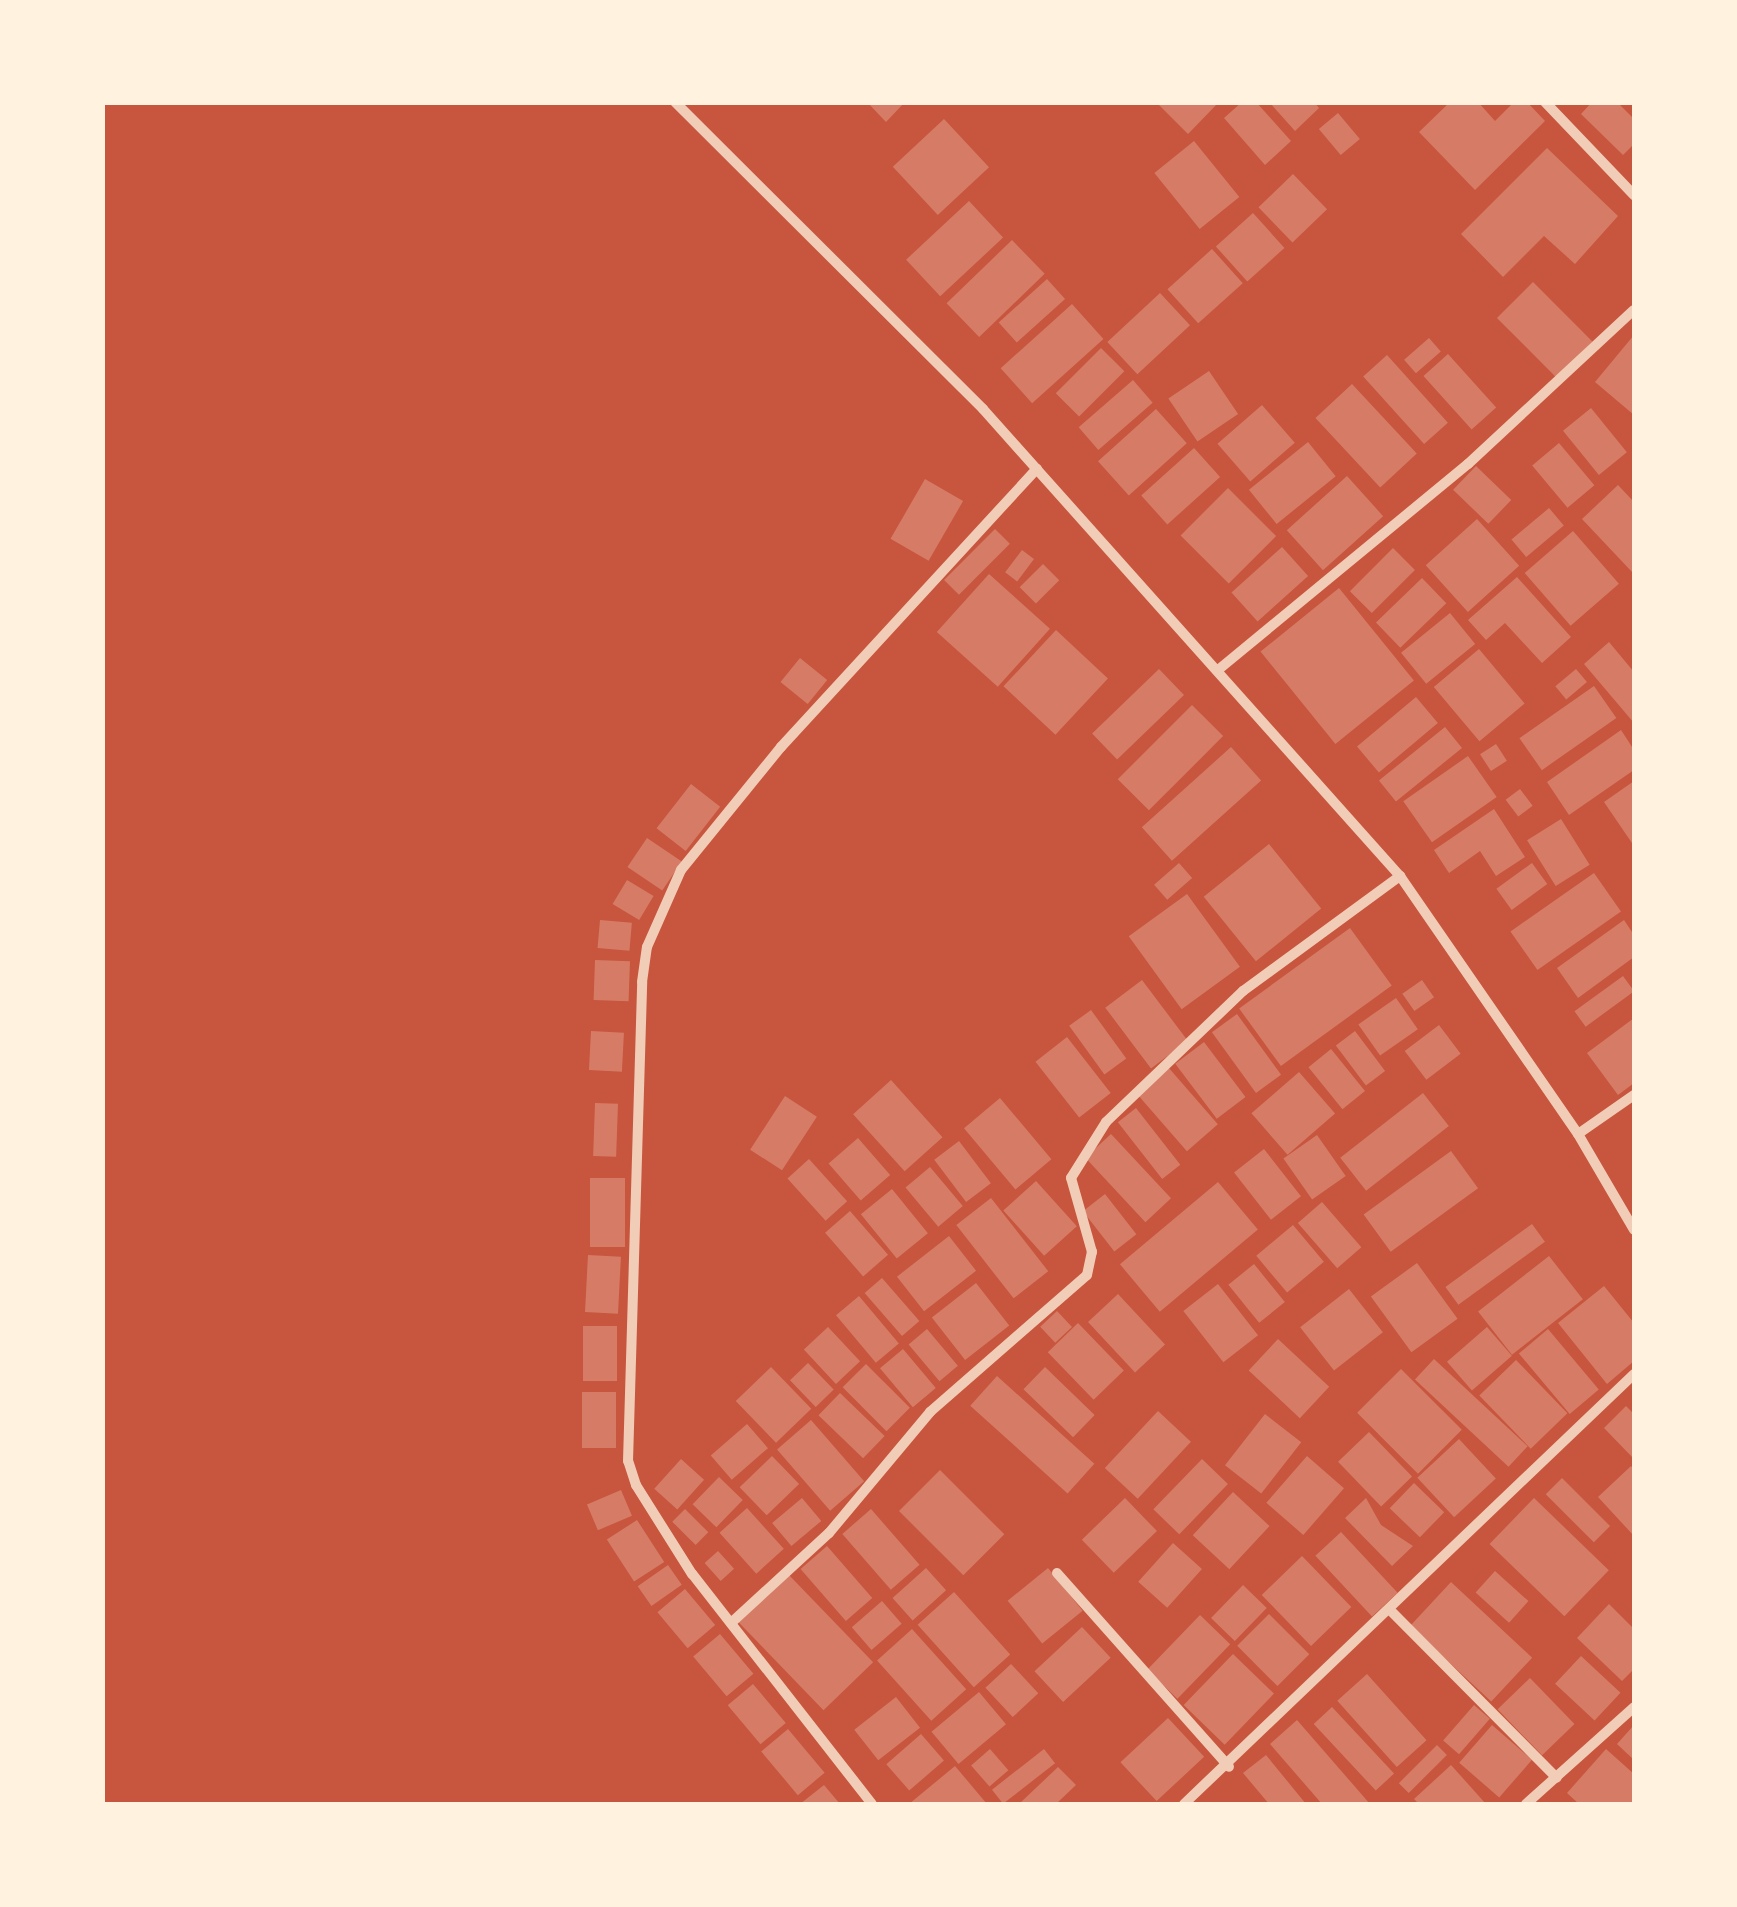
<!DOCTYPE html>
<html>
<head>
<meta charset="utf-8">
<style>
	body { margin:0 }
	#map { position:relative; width:1737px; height:1907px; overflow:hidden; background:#c8553d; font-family:"Titillium Web",sans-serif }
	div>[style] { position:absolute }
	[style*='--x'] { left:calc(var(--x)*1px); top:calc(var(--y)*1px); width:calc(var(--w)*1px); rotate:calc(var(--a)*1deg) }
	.building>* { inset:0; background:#d67c66; transform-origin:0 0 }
	.minor>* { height:10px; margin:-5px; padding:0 5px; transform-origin:5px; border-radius:5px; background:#f1ccb7 }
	span { translate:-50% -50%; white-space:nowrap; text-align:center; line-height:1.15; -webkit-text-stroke:8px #fff3e0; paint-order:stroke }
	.frame { position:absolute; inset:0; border:105px solid #fff3e0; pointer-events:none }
</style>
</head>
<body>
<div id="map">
	<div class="building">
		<i style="clip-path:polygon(867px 102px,905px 102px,886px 122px)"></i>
		<i style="clip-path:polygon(1156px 102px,1219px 102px,1188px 134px)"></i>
		<i style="clip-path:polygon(1242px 102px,1256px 102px,1291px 141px,1265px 165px,1224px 118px)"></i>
		<i style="clip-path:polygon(1269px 102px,1314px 102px,1319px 108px,1295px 131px)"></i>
		<i style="clip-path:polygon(1450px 102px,1478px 102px,1495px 121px,1514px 102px,1527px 102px,1545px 121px,1475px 190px,1419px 132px)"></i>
		<i style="clip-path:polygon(1592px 102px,1617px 102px,1634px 119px,1634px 144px,1623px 155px,1581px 114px)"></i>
		<i style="left:1338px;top:113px;width:34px;height:25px;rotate:50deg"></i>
		<i style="left:944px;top:119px;width:66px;height:70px;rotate:47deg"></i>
		<i style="left:1194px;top:141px;width:72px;height:51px;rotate:51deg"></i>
		<i style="clip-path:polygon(1547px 148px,1618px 216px,1575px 264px,1544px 236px,1503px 277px,1461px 234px)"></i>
		<i style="left:1293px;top:174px;width:49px;height:48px;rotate:46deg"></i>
		<i style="left:969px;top:201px;width:50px;height:86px;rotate:47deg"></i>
		<i style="left:1253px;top:213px;width:47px;height:50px;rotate:48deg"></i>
		<i style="left:1012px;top:240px;width:47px;height:91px;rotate:46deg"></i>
		<i style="left:1212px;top:249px;width:46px;height:60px;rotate:48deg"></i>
		<i style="left:1047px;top:279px;width:27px;height:65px;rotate:48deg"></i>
		<i style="left:1533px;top:282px;width:84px;height:51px;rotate:45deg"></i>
		<i style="left:1160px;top:293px;width:44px;height:72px;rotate:47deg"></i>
		<i style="left:1072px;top:304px;width:47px;height:96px;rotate:48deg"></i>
		<i style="clip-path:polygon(1634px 335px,1634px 415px,1595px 382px)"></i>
		<i style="left:1429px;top:338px;width:18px;height:33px;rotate:49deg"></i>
		<i style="left:1101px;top:348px;width:33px;height:64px;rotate:45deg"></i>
		<i style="left:1448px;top:354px;width:72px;height:33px;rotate:48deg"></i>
		<i style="left:1387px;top:355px;width:91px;height:32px;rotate:48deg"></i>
		<i style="left:1209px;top:371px;width:52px;height:49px;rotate:56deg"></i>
		<i style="left:1133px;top:380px;width:30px;height:72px;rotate:49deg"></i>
		<i style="left:1352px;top:384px;width:95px;height:50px;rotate:47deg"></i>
		<i style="left:1262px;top:405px;width:50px;height:59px;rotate:49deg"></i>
		<i style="left:1591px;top:408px;width:57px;height:36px;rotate:51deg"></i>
		<i style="left:1156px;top:409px;width:46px;height:78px;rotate:48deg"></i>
		<i style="left:1308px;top:442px;width:44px;height:76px;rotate:51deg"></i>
		<i style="left:1559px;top:443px;width:55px;height:35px;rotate:50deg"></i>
		<i style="left:1194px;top:448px;width:39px;height:71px;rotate:48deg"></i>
		<i style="left:1476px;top:466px;width:49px;height:33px;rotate:44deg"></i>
		<i style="left:1347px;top:476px;width:54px;height:81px;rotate:48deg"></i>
		<i style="left:925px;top:479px;width:44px;height:69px;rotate:30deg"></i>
		<i style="clip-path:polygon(1618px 485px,1634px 502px,1633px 573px,1582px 519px)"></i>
		<i style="left:1228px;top:488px;width:68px;height:67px;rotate:45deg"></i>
		<i style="left:1549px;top:508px;width:23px;height:49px;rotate:50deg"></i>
		<i style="left:1477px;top:519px;width:63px;height:69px;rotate:48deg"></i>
		<i style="left:995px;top:529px;width:21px;height:72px;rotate:45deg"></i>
		<i style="left:1573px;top:531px;width:70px;height:64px;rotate:49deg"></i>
		<i style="left:1282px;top:547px;width:39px;height:68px;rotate:48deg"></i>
		<i style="left:1393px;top:548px;width:31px;height:61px;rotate:45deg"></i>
		<i style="left:1022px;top:550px;width:15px;height:28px;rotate:37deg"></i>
		<i style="left:1043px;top:564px;width:23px;height:33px;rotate:45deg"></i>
		<i style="left:989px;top:574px;width:82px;height:78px;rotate:42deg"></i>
		<i style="clip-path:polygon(1517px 577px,1571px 637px,1542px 663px,1505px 623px,1486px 640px,1468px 620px)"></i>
		<i style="left:1422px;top:578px;width:35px;height:64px;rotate:46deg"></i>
		<i style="left:1339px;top:588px;width:119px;height:101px;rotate:51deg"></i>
		<i style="left:1450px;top:613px;width:40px;height:63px;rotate:51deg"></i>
		<i style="left:1056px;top:630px;width:71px;height:77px;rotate:43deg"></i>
		<i style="clip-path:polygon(1609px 642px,1634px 672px,1634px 723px,1584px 664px)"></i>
		<i style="left:1479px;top:649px;width:71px;height:59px;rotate:50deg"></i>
		<i style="left:800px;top:658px;width:35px;height:31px;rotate:39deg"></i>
		<i style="left:1159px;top:669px;width:36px;height:93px;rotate:46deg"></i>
		<i style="left:1576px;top:669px;width:17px;height:27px;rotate:50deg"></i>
		<i style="left:1594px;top:686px;width:39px;height:91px;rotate:55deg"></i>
		<i style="left:1416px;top:697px;width:34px;height:77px;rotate:50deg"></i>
		<i style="left:1192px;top:705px;width:44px;height:105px;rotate:45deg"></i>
		<i style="left:1445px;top:727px;width:27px;height:85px;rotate:51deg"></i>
		<i style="clip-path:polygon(1621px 730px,1634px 750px,1634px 770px,1569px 815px,1547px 782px)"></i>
		<i style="left:1496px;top:744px;width:20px;height:19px;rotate:57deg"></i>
		<i style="left:1231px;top:747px;width:45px;height:120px;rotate:48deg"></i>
		<i style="left:1468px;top:756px;width:50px;height:79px;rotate:55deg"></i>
		<i style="clip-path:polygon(1634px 781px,1634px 846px,1604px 802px)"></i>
		<i style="left:691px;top:784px;width:37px;height:56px;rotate:38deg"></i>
		<i style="left:1520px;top:789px;width:21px;height:18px;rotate:53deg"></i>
		<i style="clip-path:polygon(1494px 809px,1525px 857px,1496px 876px,1480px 851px,1449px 873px,1434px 850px)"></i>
		<i style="left:1561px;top:819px;width:54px;height:40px;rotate:58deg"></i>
		<i style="left:647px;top:838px;width:42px;height:35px;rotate:34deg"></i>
		<i style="left:1269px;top:844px;width:83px;height:84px;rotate:51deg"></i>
		<i style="left:1179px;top:863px;width:20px;height:33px;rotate:49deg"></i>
		<i style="left:1532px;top:863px;width:26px;height:44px;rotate:54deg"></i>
		<i style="left:1594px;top:873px;width:47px;height:102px;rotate:55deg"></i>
		<i style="left:627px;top:880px;width:31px;height:28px;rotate:31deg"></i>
		<i style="left:1187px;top:894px;width:90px;height:72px;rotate:54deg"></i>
		<i style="left:600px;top:920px;width:32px;height:28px;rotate:5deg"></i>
		<i style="clip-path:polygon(1624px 920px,1634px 935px,1634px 957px,1578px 998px,1557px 968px)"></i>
		<i style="left:1350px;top:928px;width:71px;height:137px;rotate:54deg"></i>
		<i style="left:595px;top:960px;width:35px;height:40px;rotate:2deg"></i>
		<i style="left:1623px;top:976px;width:19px;height:60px;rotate:54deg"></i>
		<i style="left:1142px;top:980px;width:76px;height:46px;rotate:53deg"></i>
		<i style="left:1422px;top:980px;width:21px;height:24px;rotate:55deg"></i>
		<i style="left:1396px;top:998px;width:38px;height:46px;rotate:55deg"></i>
		<i style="left:1091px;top:1010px;width:60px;height:27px;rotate:54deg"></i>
		<i style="left:1237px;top:1014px;width:75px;height:31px;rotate:54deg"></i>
		<i style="clip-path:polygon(1634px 1018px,1634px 1083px,1618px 1095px,1587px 1053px)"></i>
		<i style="left:1439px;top:1025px;width:36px;height:43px;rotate:53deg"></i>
		<i style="left:591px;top:1031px;width:33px;height:39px;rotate:3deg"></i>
		<i style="left:1355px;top:1031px;width:50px;height:24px;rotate:53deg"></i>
		<i style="left:1067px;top:1037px;width:71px;height:40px;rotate:52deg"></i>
		<i style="left:1204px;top:1042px;width:69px;height:36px;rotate:53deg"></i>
		<i style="left:1331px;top:1049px;width:54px;height:29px;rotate:51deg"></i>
		<i style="left:1168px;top:1067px;width:76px;height:41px;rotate:49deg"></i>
		<i style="left:1299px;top:1072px;width:55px;height:63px;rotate:49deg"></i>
		<i style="left:891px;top:1080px;width:77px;height:51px;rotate:48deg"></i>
		<i style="left:1423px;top:1093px;width:42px;height:105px;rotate:52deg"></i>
		<i style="left:785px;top:1096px;width:38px;height:64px;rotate:33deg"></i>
		<i style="left:1000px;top:1098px;width:80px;height:47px;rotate:50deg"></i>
		<i style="left:595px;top:1103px;width:23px;height:53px;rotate:2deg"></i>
		<i style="left:1136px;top:1108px;width:72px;height:23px;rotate:52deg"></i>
		<i style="left:1111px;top:1134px;width:88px;height:35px;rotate:47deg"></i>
		<i style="left:1317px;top:1135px;width:50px;height:41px;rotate:55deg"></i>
		<i style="left:858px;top:1138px;width:49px;height:39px;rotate:49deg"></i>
		<i style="left:959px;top:1141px;width:53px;height:31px;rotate:53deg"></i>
		<i style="left:1264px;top:1149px;width:60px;height:38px;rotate:52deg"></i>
		<i style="left:1451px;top:1151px;width:46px;height:108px;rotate:54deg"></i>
		<i style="left:809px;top:1159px;width:57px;height:29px;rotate:48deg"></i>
		<i style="left:930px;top:1167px;width:51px;height:32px;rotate:50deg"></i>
		<i style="left:590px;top:1178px;width:35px;height:69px"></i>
		<i style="left:1036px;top:1181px;width:61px;height:44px;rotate:48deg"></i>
		<i style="left:1218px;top:1182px;width:62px;height:128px;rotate:50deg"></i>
		<i style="left:892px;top:1189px;width:57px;height:40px;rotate:51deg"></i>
		<i style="left:1105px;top:1194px;width:51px;height:28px;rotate:52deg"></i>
		<i style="left:991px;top:1198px;width:93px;height:44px;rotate:52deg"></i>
		<i style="left:1322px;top:1202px;width:60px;height:32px;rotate:49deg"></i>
		<i style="left:850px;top:1211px;width:58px;height:33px;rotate:49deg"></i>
		<i style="left:1532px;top:1224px;width:22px;height:107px;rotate:54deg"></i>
		<i style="left:1293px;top:1225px;width:48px;height:48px;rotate:50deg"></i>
		<i style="left:949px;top:1236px;width:44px;height:66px;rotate:52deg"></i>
		<i style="left:588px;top:1255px;width:33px;height:57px;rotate:3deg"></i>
		<i style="left:1549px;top:1256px;width:55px;height:90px;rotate:52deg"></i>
		<i style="left:1417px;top:1263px;width:69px;height:57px;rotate:54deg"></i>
		<i style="left:1254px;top:1264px;width:49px;height:33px;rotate:51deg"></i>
		<i style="left:882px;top:1278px;width:57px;height:23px;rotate:49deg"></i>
		<i style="left:976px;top:1283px;width:54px;height:56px;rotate:52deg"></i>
		<i style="left:1218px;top:1284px;width:65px;height:44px;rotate:52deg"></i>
		<i style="clip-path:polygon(1604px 1286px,1634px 1323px,1634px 1361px,1607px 1384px,1558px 1323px)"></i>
		<i style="left:1349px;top:1289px;width:55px;height:62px;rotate:52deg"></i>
		<i style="left:1118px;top:1294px;width:69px;height:41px;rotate:47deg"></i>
		<i style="left:859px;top:1296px;width:62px;height:30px;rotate:50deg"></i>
		<i style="left:1057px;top:1311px;width:22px;height:23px;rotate:47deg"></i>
		<i style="left:1078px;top:1323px;width:66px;height:42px;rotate:46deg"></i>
		<i style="left:583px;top:1326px;width:34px;height:55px"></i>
		<i style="left:828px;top:1327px;width:47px;height:33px;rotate:47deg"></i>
		<i style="left:1487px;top:1327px;width:38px;height:53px;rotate:49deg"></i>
		<i style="left:927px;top:1329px;width:48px;height:24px;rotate:50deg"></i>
		<i style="left:1548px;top:1329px;width:79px;height:38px;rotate:50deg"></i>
		<i style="left:1278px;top:1339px;width:70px;height:43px;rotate:43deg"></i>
		<i style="left:903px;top:1349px;width:51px;height:30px;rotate:50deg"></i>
		<i style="left:1434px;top:1359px;width:128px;height:28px;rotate:43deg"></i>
		<i style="left:1516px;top:1360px;width:74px;height:51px;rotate:46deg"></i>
		<i style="left:808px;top:1363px;width:37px;height:25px;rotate:46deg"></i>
		<i style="left:866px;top:1364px;width:62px;height:33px;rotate:45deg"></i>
		<i style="left:771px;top:1367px;width:58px;height:49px;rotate:46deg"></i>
		<i style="left:1045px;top:1367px;width:69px;height:31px;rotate:44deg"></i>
		<i style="left:1401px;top:1369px;width:86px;height:62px;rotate:45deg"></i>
		<i style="left:997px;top:1376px;width:131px;height:40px;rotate:42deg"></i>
		<i style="left:582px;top:1392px;width:34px;height:56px"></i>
		<i style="left:840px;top:1393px;width:62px;height:31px;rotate:44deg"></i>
		<i style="clip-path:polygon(1626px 1406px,1634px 1414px,1634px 1459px,1604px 1428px)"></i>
		<i style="left:1158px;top:1411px;width:45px;height:78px;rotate:43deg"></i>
		<i style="left:1265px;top:1414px;width:46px;height:65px;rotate:38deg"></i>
		<i style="left:811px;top:1420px;width:81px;height:45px;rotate:49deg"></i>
		<i style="left:747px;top:1424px;width:32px;height:48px;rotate:49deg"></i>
		<i style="left:1369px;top:1432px;width:62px;height:43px;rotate:46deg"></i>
		<i style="left:1459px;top:1439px;width:54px;height:57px;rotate:47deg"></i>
		<i style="left:772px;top:1456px;width:39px;height:45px;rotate:46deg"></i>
		<i style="left:1307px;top:1456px;width:49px;height:62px;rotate:41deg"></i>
		<i style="left:681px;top:1459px;width:31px;height:40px;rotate:42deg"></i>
		<i style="left:1202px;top:1459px;width:36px;height:70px;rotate:44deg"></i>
		<i style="clip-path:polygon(1631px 1466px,1634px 1470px,1634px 1536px,1598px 1497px)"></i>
		<i style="left:940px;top:1470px;width:91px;height:58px;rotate:45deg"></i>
		<i style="left:719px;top:1477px;width:33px;height:38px;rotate:44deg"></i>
		<i style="left:1562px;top:1478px;width:68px;height:23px;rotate:45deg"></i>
		<i style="left:1414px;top:1483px;width:42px;height:35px;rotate:44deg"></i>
		<i style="left:621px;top:1490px;width:28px;height:37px;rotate:67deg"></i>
		<i style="left:1233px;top:1492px;width:50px;height:59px;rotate:43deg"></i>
		<i style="left:802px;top:1498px;width:30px;height:39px;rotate:50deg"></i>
		<i style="left:1125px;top:1498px;width:46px;height:60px;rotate:46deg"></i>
		<i style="clip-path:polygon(1366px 1498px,1381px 1525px,1413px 1546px,1392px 1566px,1345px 1518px)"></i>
		<i style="left:1534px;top:1498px;width:104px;height:64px;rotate:44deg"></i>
		<i style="left:747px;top:1508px;width:55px;height:37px;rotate:48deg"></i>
		<i style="left:685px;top:1509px;width:33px;height:18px;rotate:45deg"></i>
		<i style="left:871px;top:1509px;width:74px;height:38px;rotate:49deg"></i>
		<i style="left:637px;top:1520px;width:50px;height:36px;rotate:57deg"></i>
		<i style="left:1341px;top:1532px;width:83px;height:35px;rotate:47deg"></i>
		<i style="left:1173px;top:1543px;width:39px;height:52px;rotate:42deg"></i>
		<i style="left:827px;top:1546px;width:69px;height:35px;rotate:49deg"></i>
		<i style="left:718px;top:1551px;width:24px;height:18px;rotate:48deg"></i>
		<i style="left:1302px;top:1556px;width:71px;height:56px;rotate:46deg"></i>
		<i style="left:668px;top:1565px;width:24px;height:37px;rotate:55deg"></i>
		<i style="left:926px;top:1568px;width:30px;height:45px;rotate:48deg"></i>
		<i style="left:1048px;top:1568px;width:55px;height:52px;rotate:51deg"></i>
		<i style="left:1495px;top:1571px;width:45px;height:29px;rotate:42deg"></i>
		<i style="left:787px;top:1573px;width:124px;height:69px;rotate:46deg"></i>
		<i style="left:1451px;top:1582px;width:111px;height:60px;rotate:43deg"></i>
		<i style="left:1243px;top:1585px;width:33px;height:46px;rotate:44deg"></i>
		<i style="left:685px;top:1589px;width:47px;height:36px;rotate:50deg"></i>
		<i style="left:954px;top:1592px;width:84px;height:49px;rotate:48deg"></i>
		<i style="left:882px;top:1601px;width:30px;height:40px;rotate:49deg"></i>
		<i style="clip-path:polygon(1609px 1604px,1634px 1629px,1634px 1669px,1622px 1681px,1577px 1638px)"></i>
		<i style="left:1269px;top:1614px;width:57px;height:45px;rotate:45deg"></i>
		<i style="left:1200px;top:1615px;width:42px;height:76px;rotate:44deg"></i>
		<i style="left:1082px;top:1627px;width:42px;height:65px;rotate:47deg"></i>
		<i style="left:912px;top:1629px;width:81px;height:47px;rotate:48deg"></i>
		<i style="left:720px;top:1634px;width:52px;height:35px;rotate:50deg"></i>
		<i style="left:1233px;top:1654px;width:57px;height:71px;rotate:44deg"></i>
		<i style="left:1581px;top:1656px;width:54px;height:38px;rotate:43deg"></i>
		<i style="left:1011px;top:1664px;width:40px;height:35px;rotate:47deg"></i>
		<i style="left:1367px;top:1674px;width:89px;height:40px;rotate:48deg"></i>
		<i style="left:1530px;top:1678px;width:64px;height:45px;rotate:46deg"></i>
		<i style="left:753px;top:1684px;width:51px;height:33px;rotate:50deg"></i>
		<i style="left:979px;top:1692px;width:42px;height:62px;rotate:50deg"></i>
		<i style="left:896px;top:1697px;width:39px;height:53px;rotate:52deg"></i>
		<i style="left:1474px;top:1705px;width:21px;height:47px;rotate:41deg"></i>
		<i style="left:1332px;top:1707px;width:91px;height:25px;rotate:47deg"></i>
		<i style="left:1168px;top:1718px;width:53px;height:65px;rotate:47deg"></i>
		<i style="clip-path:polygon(1297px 1720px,1370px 1804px,1322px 1804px,1270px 1744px)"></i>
		<i style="left:1492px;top:1725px;width:53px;height:50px;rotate:41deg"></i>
		<i style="clip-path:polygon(1634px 1725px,1634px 1760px,1617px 1744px)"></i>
		<i style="left:788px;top:1729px;width:57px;height:35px;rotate:50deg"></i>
		<i style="left:921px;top:1734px;width:35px;height:46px;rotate:49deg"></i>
		<i style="left:1437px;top:1745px;width:14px;height:54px;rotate:45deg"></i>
		<i style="left:990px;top:1749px;width:28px;height:25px;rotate:49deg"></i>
		<i style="left:1044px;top:1749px;width:18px;height:66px;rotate:52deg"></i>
		<i style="clip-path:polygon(1606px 1749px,1634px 1774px,1634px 1804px,1579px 1804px,1567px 1793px)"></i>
		<i style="clip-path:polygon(1266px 1755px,1306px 1804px,1269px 1804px,1243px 1773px)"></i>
		<i style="clip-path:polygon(1451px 1765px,1486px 1804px,1419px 1804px,1414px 1799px)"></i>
		<i style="clip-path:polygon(955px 1766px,987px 1804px,909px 1804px)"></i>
		<i style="clip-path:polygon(1058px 1767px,1076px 1785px,1056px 1804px,1019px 1804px)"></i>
		<i style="clip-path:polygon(824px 1785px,840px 1804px,800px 1804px)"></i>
	</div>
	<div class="minor">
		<i style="--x:675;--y:102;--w:435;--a:44.9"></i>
		<i style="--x:983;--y:409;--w:626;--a:48.24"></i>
		<i style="--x:1400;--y:876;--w:313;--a:55.4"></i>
		<i style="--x:1578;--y:1134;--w:111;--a:59.7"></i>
		<i style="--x:1545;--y:102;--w:129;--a:46.3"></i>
		<i style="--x:1218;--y:670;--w:324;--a:-39.5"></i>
		<i style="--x:1468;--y:464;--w:226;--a:-42.9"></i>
		<i style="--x:1578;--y:1134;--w:68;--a:-34.9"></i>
		<i style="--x:1057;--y:1573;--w:259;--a:48.4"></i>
		<i style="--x:1391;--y:1611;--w:235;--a:45.2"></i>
		<i style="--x:731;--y:1623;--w:133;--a:-42.6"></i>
		<i style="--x:829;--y:1533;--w:158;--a:-50.1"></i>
		<i style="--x:930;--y:1412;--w:208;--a:-41.1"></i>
		<i style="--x:1087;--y:1275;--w:24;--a:-78"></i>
		<i style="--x:1092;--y:1252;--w:77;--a:-105.8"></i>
		<i style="--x:1071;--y:1178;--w:66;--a:-58"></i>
		<i style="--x:1106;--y:1122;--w:190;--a:-43.7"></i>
		<i style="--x:1243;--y:991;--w:195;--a:-36.2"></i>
		<i style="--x:872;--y:1804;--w:292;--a:-128"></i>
		<i style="--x:692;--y:1574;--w:105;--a:-122.2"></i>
		<i style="--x:636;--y:1485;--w:25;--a:-108"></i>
		<i style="--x:628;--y:1461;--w:479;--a:-88.3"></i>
		<i style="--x:642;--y:982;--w:35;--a:-82"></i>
		<i style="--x:647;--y:947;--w:84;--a:-66.2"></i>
		<i style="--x:681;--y:870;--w:159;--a:-50.9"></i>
		<i style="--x:781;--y:747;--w:378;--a:-47.4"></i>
		<i style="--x:1184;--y:1804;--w:622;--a:-43.7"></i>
		<i style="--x:1526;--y:1804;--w:145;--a:-41.9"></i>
	</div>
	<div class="frame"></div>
</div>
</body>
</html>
